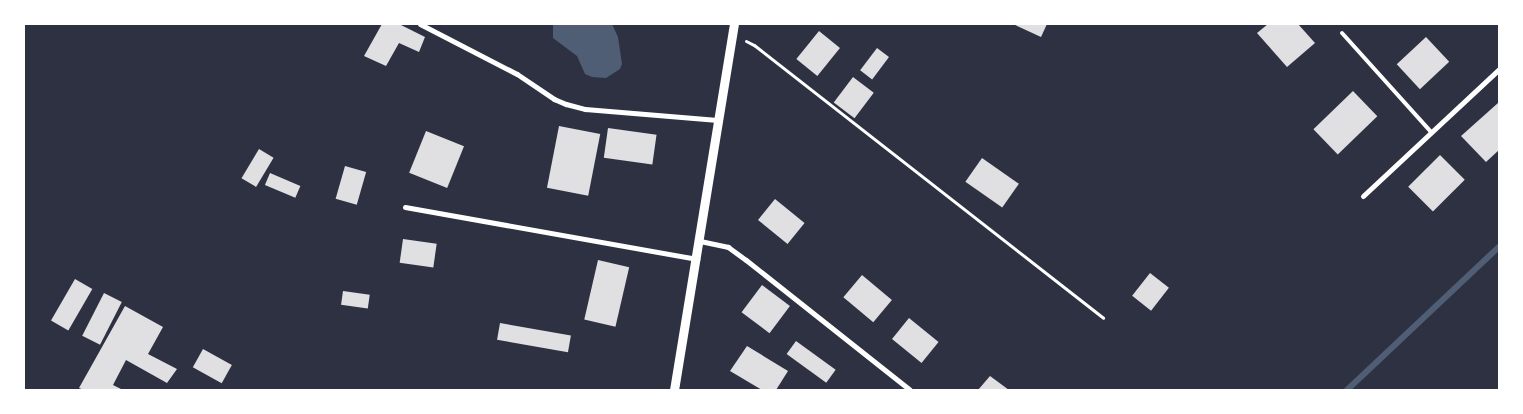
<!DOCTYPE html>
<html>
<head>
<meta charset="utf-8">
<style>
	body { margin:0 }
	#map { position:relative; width:1523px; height:414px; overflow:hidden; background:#2d3142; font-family:Roboto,sans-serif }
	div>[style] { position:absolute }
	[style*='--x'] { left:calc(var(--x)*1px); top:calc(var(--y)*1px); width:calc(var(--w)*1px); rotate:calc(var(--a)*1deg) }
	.water>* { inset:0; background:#4f5d75 }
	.stream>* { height:6px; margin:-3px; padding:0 3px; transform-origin:3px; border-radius:3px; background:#4f5d75 }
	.building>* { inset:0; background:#e0e0e3; transform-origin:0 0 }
	.path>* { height:3px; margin:-1.5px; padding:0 1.5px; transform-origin:1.5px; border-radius:1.5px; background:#fff }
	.service>* { height:4px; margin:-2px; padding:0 2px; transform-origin:2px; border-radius:2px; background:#fff }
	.minor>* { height:5px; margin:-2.5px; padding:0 2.5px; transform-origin:2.5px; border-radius:2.5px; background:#fff }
	.tertiary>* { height:9px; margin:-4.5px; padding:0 4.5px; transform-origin:4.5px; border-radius:4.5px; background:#fff }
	span { translate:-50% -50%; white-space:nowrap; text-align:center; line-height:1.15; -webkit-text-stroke:5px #fff; paint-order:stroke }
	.frame { position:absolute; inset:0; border:25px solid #fff; pointer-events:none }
</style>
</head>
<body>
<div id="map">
	<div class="water">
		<i style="clip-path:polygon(553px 24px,612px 24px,618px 37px,622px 64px,620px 69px,606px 78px,592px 77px,585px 74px,577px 56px,553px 38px)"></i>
	</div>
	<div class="stream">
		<i style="--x:1347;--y:390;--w:209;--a:-43.3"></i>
	</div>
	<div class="building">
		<i style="clip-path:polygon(382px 24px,399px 24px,425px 37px,419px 52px,399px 43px,386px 66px,364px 56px)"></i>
		<i style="clip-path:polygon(1013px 24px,1047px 24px,1041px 37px)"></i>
		<i style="clip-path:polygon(1268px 24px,1298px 24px,1315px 43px,1287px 67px,1257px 33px)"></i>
		<i style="left:819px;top:31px;width:27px;height:36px;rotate:39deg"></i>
		<i style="left:1426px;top:37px;width:34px;height:40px;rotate:47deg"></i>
		<i style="left:877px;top:48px;width:15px;height:28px;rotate:37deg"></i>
		<i style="left:853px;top:77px;width:26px;height:32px;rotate:37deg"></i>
		<i style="left:1353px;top:91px;width:35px;height:55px;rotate:46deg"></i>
		<i style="clip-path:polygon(1498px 103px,1499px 150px,1486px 162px,1461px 136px)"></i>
		<i style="left:559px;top:126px;width:42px;height:63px;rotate:11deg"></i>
		<i style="left:608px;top:128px;width:49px;height:30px;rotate:8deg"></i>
		<i style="left:426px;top:131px;width:41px;height:45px;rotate:22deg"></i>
		<i style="left:259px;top:149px;width:17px;height:34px;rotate:31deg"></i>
		<i style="left:1440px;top:155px;width:35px;height:45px;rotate:45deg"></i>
		<i style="left:982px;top:158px;width:45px;height:29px;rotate:35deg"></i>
		<i style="left:345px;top:166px;width:22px;height:34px;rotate:16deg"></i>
		<i style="left:270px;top:173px;width:33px;height:13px;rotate:23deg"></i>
		<i style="left:775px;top:199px;width:38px;height:27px;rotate:39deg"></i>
		<i style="left:403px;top:239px;width:34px;height:24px;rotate:8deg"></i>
		<i style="left:598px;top:260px;width:32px;height:61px;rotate:13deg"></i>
		<i style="left:1150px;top:273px;width:24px;height:29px;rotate:38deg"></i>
		<i style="left:862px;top:275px;width:39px;height:29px;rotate:40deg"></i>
		<i style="left:75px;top:279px;width:20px;height:48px;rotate:30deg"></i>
		<i style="left:762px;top:285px;width:35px;height:34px;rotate:37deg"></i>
		<i style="left:343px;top:291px;width:27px;height:14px;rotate:8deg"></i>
		<i style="left:104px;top:293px;width:20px;height:48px;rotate:27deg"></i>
		<i style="clip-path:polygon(125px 306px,163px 327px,148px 354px,177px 369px,167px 383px,126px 360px,113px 385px,123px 390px,84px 390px,79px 388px)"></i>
		<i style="left:909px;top:318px;width:38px;height:27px;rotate:39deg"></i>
		<i style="left:500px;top:323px;width:72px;height:17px;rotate:10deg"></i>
		<i style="left:796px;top:341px;width:49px;height:16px;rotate:36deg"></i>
		<i style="clip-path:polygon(747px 346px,788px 371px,776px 390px,762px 390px,730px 371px)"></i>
		<i style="left:203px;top:349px;width:33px;height:21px;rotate:29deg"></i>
		<i style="clip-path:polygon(990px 376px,1009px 390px,978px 390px)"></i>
	</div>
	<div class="path">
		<i style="--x:746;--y:41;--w:9;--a:27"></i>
		<i style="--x:754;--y:45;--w:443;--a:38"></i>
	</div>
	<div class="service">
		<i style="--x:1342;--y:33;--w:133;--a:48"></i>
	</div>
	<div class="minor">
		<i style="--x:420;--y:24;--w:109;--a:27.3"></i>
		<i style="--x:517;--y:74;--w:45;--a:34"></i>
		<i style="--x:554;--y:99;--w:13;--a:23"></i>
		<i style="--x:566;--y:104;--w:20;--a:15"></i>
		<i style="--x:585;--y:109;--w:133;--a:4.7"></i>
		<i style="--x:1363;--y:196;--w:186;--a:-43"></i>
		<i style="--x:405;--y:207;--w:297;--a:10.1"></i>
		<i style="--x:700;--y:241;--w:29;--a:12"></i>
		<i style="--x:728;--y:247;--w:22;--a:36"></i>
		<i style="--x:746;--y:260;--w:209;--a:38.4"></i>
	</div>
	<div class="tertiary">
		<i style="--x:674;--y:390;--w:371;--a:-80.7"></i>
	</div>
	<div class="frame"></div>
</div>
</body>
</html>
